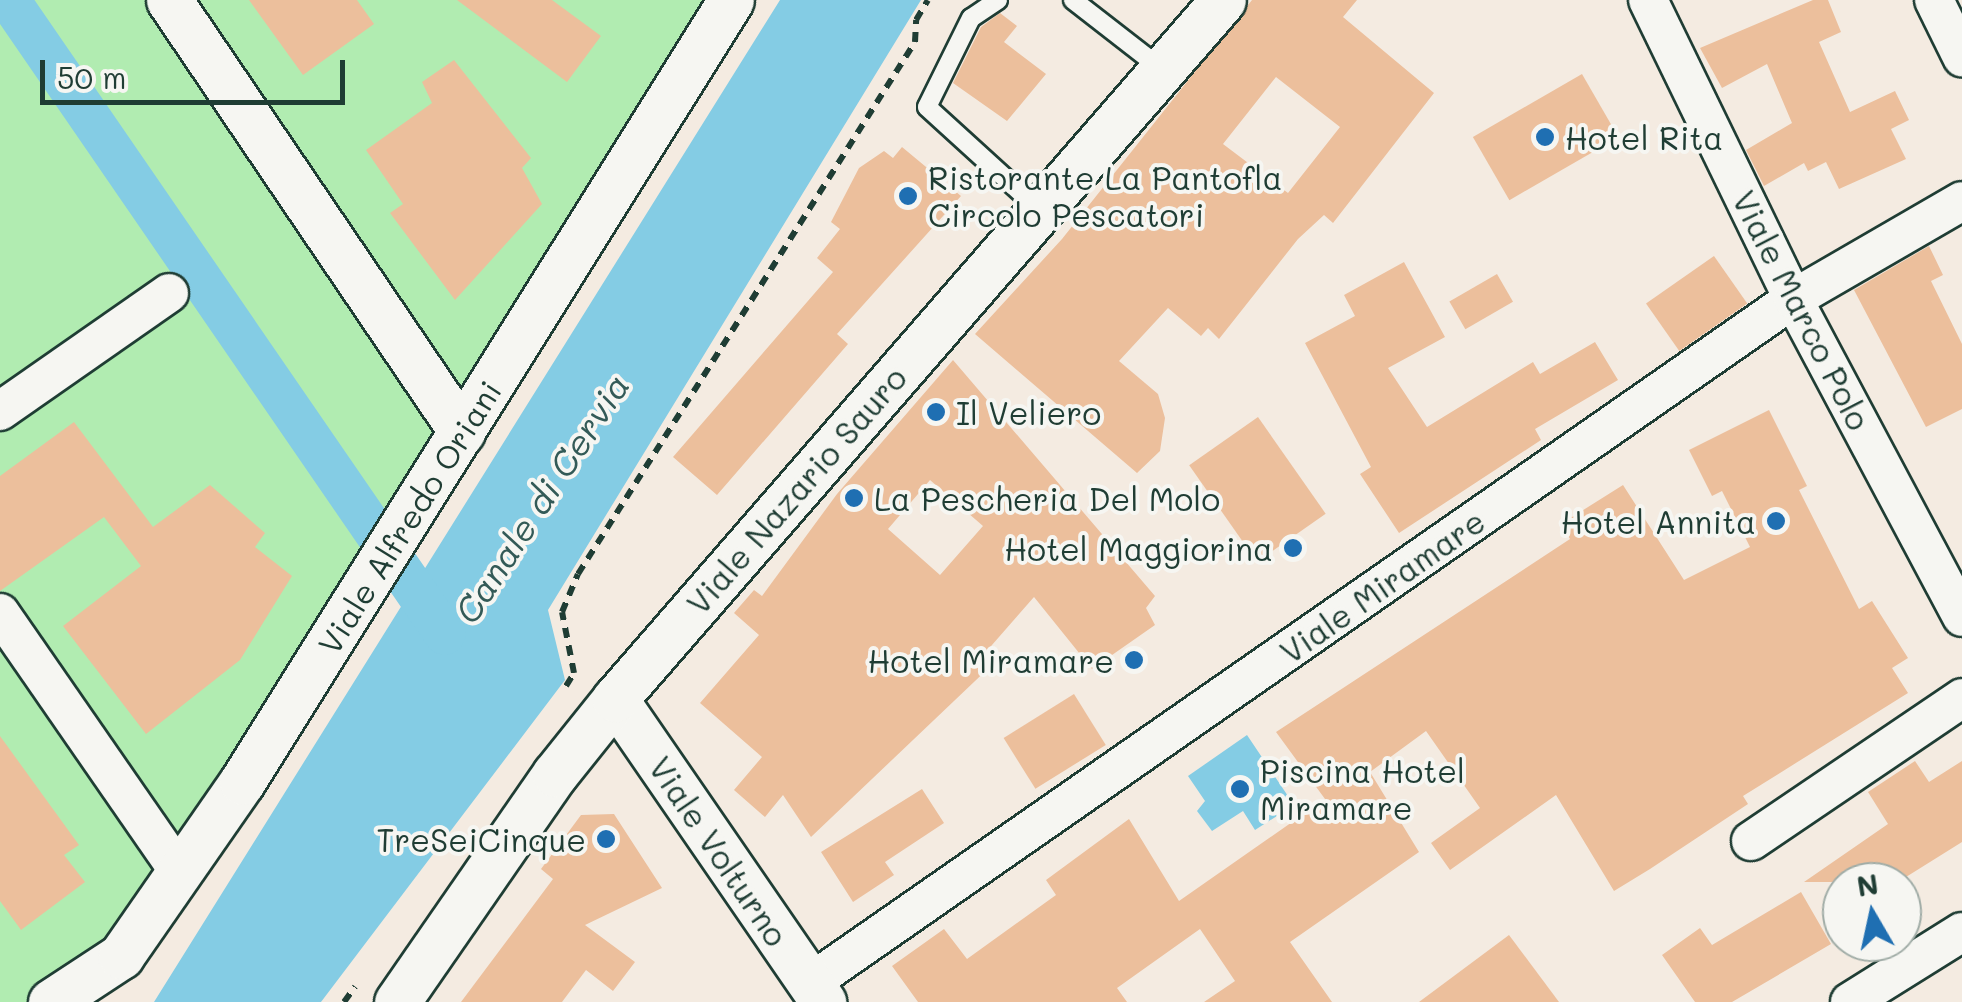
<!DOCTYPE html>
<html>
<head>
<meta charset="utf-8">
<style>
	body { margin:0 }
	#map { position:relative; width:1962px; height:1002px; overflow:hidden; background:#f4ebe1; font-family:Mali,sans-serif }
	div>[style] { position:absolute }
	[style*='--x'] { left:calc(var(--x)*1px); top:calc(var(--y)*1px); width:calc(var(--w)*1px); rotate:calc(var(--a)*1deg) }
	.green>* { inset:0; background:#b1ecb1 }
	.water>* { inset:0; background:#84cce4 }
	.canal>* { height:42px; margin:-21px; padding:0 21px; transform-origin:21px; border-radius:21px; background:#84cce4 }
	.building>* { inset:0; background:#ecbf9c; transform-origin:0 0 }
	.path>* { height:6px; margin-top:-3px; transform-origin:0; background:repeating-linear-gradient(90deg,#1f3d34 0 10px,transparent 0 18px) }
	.roads { filter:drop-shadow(2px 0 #1f3d34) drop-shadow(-2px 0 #1f3d34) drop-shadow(0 2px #1f3d34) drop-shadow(0 -2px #1f3d34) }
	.service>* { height:18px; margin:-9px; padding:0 9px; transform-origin:9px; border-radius:9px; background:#f6f6f2 }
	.minor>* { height:38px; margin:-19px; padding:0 19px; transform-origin:19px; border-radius:19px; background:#f6f6f2 }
	.tertiary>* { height:45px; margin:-22.5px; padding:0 22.5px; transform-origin:22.5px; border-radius:22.5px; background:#f6f6f2 }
	.dots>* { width:28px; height:28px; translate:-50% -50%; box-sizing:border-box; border:5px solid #f6f6f2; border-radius:50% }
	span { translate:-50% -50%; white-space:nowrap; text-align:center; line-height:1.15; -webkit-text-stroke:8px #f6f6f2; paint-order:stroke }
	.poi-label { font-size:32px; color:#1f3d34 }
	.left { translate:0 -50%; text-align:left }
	.right { translate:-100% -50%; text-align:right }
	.street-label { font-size:32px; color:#1f3d34 }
	.water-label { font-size:35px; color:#335a57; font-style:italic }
	.north { position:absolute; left:1822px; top:862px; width:100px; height:100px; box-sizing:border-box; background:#f6f6f2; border:2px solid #a0aca6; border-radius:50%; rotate:351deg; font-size:28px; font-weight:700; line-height:40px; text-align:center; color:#1f3d34 }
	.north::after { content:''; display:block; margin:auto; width:35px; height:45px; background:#1f6fb2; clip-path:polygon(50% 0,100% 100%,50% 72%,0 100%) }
	.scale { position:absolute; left:40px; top:60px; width:305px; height:45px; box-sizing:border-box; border:5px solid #1f3d34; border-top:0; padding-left:12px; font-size:30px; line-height:35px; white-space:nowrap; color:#1f3d34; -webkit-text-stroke:8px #f6f6f2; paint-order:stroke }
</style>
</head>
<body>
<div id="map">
	<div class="green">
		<i style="clip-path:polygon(0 0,709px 0,89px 1002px,0 1002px)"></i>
	</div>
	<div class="water">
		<i style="clip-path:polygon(780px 0,921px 0,548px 610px,565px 680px,321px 1002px,154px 1002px)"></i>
		<i style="clip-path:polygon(1247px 735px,1294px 805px,1255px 830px,1243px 811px,1212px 831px,1197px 811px,1205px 801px,1188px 776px)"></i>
	</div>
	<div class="canal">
		<i style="--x:9;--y:0;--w:769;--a:55.48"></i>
	</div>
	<div class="building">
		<i style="clip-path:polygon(249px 0,357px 0,374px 24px,303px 75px)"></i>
		<i style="clip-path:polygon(457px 0,552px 0,601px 36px,567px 82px)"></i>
		<i style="clip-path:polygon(evenodd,1252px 0,1357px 0,1343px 17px,1434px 93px,1333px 223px,1324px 215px,1298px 239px,1219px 339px,1208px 328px,1201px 336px,1168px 308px,1119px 361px,1158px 394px,1165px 418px,1160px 451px,1137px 473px,975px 334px,1062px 239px,1252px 0,1276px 77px,1340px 127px,1288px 193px,1223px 144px,1276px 77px)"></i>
		<i style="clip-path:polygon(1813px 0,1828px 0,1841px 32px,1819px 42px,1850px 112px,1895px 91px,1909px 120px,1891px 129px,1906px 159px,1839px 189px,1826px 162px,1808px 171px,1804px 163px,1764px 186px,1746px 150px,1792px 123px,1767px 64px,1722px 88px,1700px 48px)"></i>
		<i style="clip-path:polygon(1000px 13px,1017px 26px,1004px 42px,1046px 74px,1007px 121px,953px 83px,981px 27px)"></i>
		<i style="clip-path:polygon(454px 60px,531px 158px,522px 168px,542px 204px,455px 300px,390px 213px,403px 204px,366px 150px,432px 103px,422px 82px)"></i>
		<i style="left:1582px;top:74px;width:73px;height:126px;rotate:60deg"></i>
		<i style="clip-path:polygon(902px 147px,961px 196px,837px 334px,848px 344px,717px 495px,673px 457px,833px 272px,817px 258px,840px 229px,831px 222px,859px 168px,884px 151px,893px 158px)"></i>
		<i style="clip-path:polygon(1929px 246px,1943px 275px,1931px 281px,1962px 344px,1962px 409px,1926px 427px,1854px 290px)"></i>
		<i style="left:1714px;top:256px;width:58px;height:83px;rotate:55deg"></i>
		<i style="clip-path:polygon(1404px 262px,1445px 337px,1388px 368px,1427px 427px,1533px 362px,1540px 374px,1595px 342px,1618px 380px,1535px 429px,1541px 440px,1399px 533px,1360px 474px,1371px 467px,1305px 343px,1355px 316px,1344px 295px)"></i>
		<i style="left:1497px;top:274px;width:32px;height:55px;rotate:60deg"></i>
		<i style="clip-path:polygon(evenodd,953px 360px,1155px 596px,1146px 608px,1155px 625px,1092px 669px,1034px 597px,985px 653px,995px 662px,811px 837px,783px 795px,765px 817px,734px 790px,762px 757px,700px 703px,759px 635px,734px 613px,754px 590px,762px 596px,837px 494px,953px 360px,930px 480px,983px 526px,940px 575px,888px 529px,930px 480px)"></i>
		<i style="clip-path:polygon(1769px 410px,1807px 486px,1799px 490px,1859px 609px,1872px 601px,1908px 658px,1892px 668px,1908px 693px,1743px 796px,1748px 804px,1650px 869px,1614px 891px,1556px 795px,1450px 870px,1431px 843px,1480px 808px,1426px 731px,1370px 772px,1419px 852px,1290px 942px,1332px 1002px,1204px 1002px,1235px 981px,1200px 929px,1117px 988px,1127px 1002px,918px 1002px,892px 966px,944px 929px,967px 959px,1056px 895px,1046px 880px,1129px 819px,1179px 901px,1325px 799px,1276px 732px,1570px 539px,1561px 524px,1623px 485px,1684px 580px,1750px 547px,1722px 491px,1712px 496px,1689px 450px)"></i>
		<i style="left:1258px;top:417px;width:118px;height:84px;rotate:55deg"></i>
		<i style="clip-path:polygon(74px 422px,153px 527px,210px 485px,265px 533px,255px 547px,292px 576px,240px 660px,146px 734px,63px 626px,141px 566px,104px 517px,0 591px,0 476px)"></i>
		<i style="left:1074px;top:694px;width:60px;height:83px;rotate:58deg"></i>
		<i style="clip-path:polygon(0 736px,79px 845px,64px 855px,85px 882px,21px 930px,0 901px)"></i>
		<i style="clip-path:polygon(1915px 761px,1929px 782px,1962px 761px,1962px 842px,1898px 882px,1804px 882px,1888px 824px,1868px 792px)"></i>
		<i style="clip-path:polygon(922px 789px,944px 823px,885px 862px,894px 875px,853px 902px,821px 852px)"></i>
		<i style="clip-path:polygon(614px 814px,662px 888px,585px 925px,635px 962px,613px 991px,586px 970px,562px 1002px,461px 1002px,553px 879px,541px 869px,581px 815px)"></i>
		<i style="clip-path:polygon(1801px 892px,1831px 944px,1732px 1002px,1695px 1002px,1662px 955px,1700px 928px,1712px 945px)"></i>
		<i style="clip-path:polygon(1509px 935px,1559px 1002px,1419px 1002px)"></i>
	</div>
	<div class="path">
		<i style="--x:566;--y:686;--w:15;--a:-58"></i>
		<i style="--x:574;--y:673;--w:62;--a:-101.1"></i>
		<i style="--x:562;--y:612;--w:41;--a:-67.2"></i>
		<i style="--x:578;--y:574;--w:630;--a:-57.65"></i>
		<i style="--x:915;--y:42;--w:22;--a:-87"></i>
		<i style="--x:916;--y:20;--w:23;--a:-59"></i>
		<i style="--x:344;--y:1002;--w:19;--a:-54"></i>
	</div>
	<div class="roads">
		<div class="service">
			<i style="--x:998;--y:0;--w:32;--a:146"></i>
			<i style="--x:971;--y:18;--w:99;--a:116.3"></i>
			<i style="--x:927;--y:107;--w:153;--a:42.3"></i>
			<i style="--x:1073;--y:0;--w:113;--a:37.8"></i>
		</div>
		<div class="minor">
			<i style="--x:1648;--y:0;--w:332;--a:64.1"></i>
			<i style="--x:1793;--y:299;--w:360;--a:62"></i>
			<i style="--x:1934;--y:0;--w:64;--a:63.8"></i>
			<i style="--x:0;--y:411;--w:206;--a:-34.9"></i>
			<i style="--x:0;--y:613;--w:316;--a:55.3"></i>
			<i style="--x:1751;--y:841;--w:255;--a:-34.1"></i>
			<i style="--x:810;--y:983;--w:1198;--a:-34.83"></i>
			<i style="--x:1793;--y:299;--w:195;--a:-30.1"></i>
			<i style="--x:1850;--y:1002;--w:132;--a:-32"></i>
		</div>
		<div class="tertiary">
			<i style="--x:169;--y:0;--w:522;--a:55.85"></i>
			<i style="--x:615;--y:699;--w:368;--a:55.5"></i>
			<i style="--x:51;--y:1002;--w:84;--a:-33.3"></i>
			<i style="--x:121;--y:956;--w:212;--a:-55.2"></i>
			<i style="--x:242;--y:782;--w:922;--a:-57.98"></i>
			<i style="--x:397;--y:1002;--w:277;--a:-55.3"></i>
			<i style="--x:555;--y:774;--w:96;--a:-51.3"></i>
			<i style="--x:615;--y:699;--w:926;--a:-48.98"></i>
		</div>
	</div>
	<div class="dots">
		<i style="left:1545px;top:137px;background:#1f6fb2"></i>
		<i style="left:908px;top:196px;background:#1f6fb2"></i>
		<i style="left:936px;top:412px;background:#1f6fb2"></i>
		<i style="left:854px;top:498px;background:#1f6fb2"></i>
		<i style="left:1776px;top:521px;background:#1f6fb2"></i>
		<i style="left:1293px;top:548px;background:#1f6fb2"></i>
		<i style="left:1134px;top:660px;background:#1f6fb2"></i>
		<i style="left:1240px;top:789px;background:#1f6fb2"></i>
		<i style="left:606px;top:839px;background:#1f6fb2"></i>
	</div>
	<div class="poi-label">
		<span class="left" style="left:1565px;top:137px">Hotel Rita</span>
		<span class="left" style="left:928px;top:196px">Ristorante La Pantofla<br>Circolo Pescatori</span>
		<span class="left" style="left:956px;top:412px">Il Veliero</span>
		<span class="left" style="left:874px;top:498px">La Pescheria Del Molo</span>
		<span class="right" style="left:1756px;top:521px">Hotel Annita</span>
		<span class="right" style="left:1273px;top:548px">Hotel Maggiorina</span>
		<span class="right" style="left:1114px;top:660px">Hotel Miramare</span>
		<span class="left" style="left:1260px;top:789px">Piscina Hotel<br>Miramare</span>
		<span class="right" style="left:586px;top:839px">TreSeiCinque</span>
	</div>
	<div class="street-label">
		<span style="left:1802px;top:310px;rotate:63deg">Viale Marco Polo</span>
		<span style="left:796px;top:490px;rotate:-49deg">Viale Nazario Sauro</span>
		<span style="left:409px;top:517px;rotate:-58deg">Viale Alfredo Oriani</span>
		<span style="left:1382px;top:586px;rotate:-35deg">Viale Miramare</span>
		<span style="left:719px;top:851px;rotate:56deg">Viale Volturno</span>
	</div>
	<div class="water-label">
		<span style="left:541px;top:498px;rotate:-57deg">Canale di Cervia</span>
	</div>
	<div class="north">N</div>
	<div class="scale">50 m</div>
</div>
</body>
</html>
